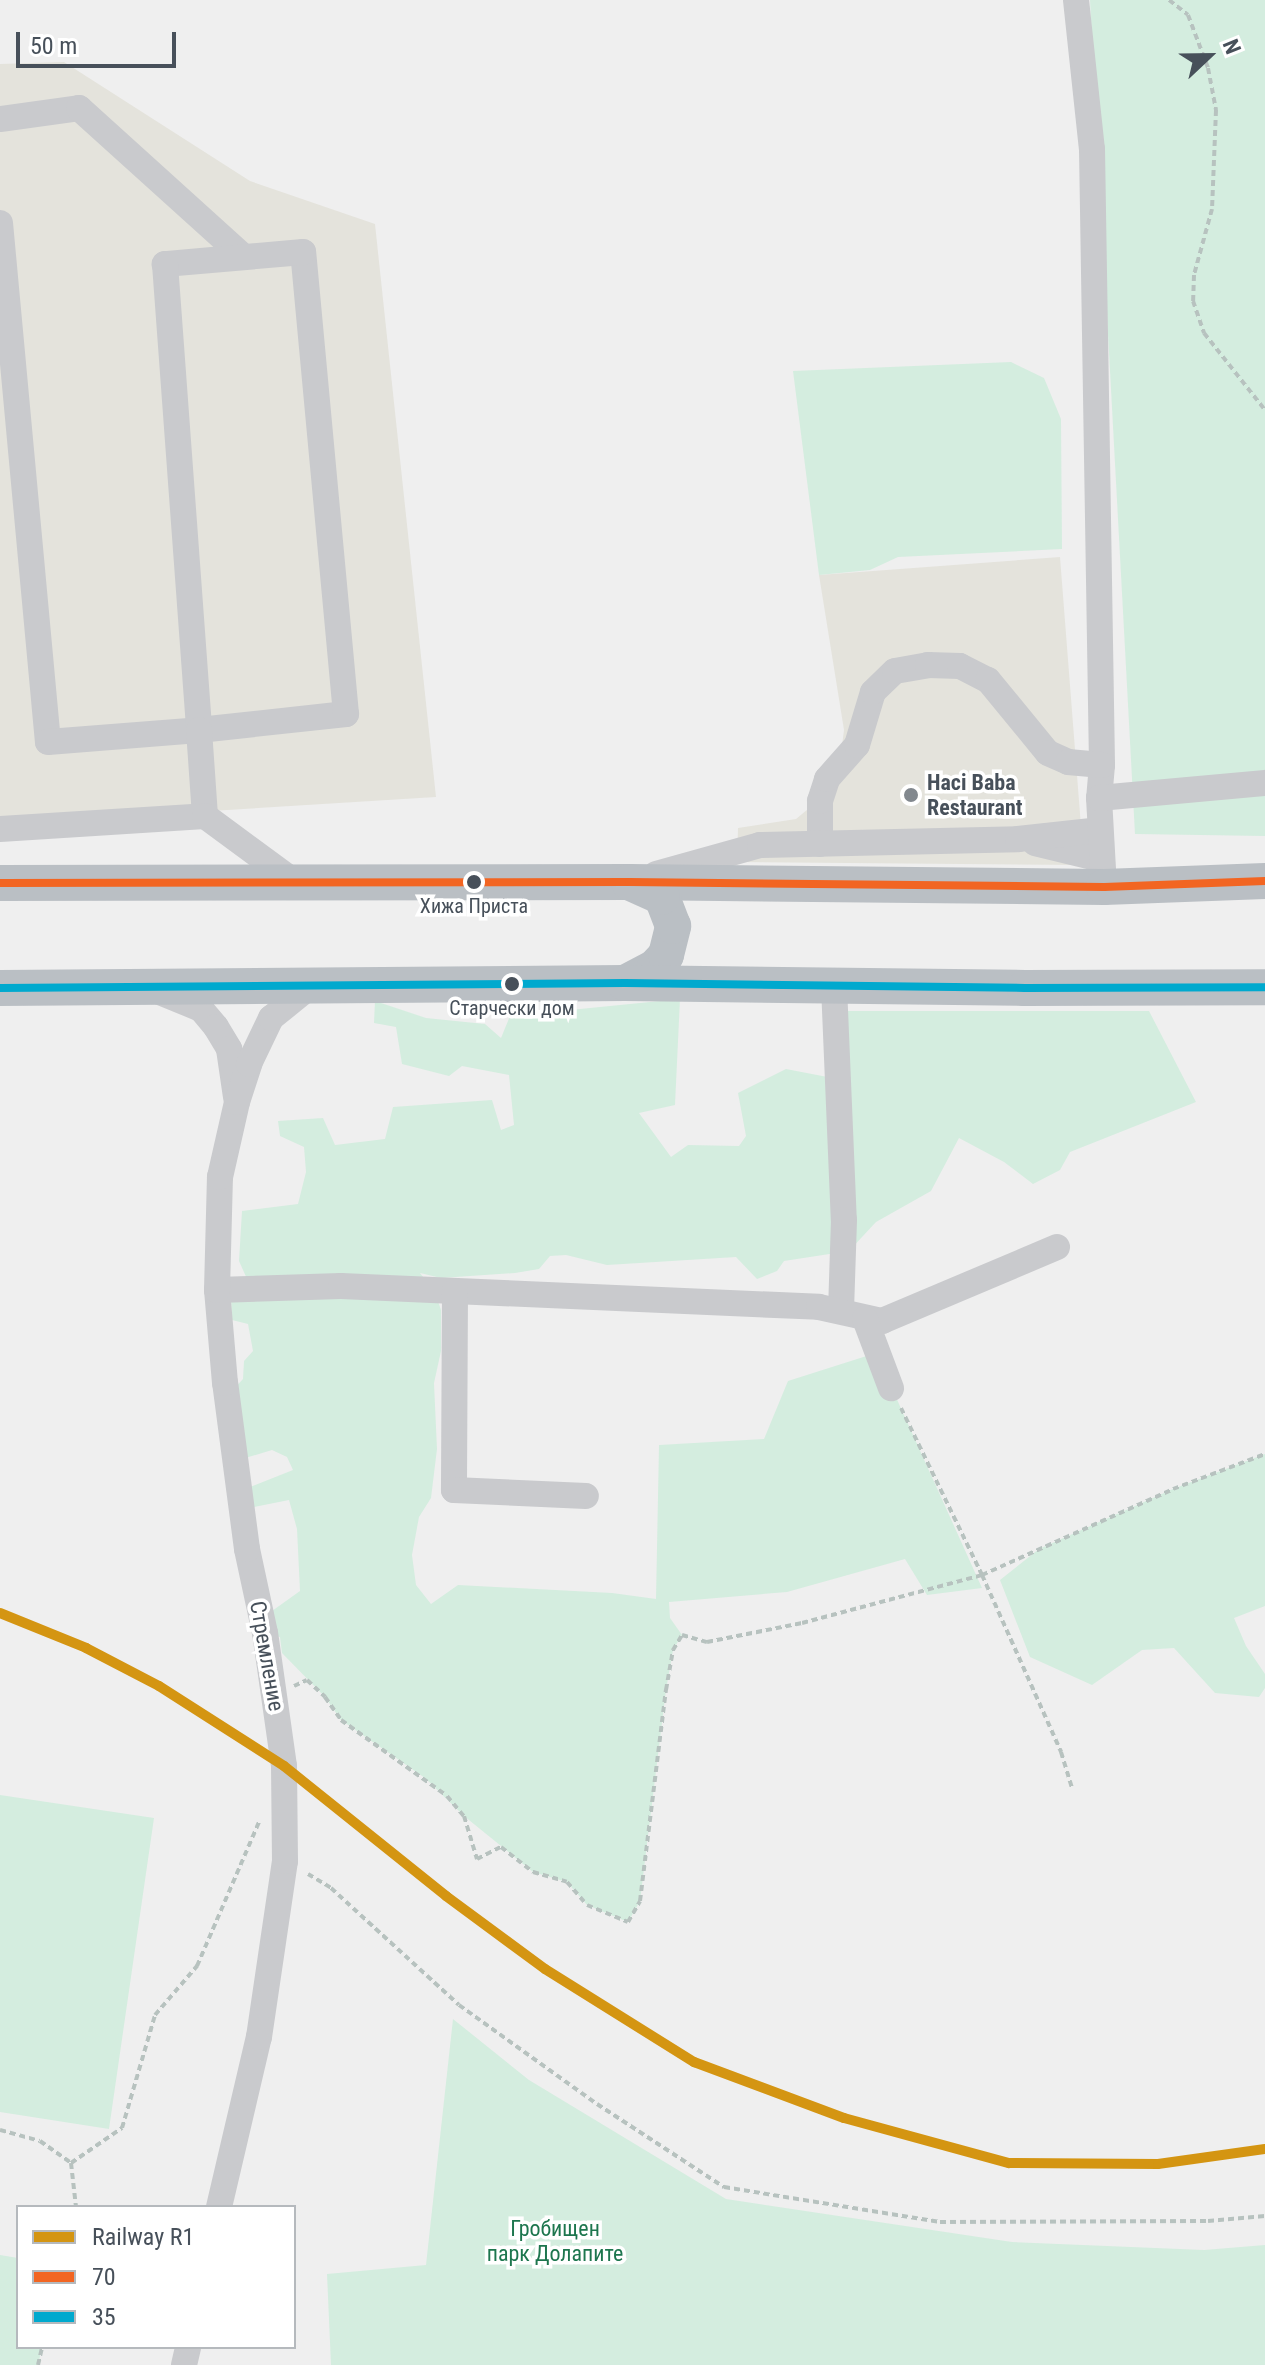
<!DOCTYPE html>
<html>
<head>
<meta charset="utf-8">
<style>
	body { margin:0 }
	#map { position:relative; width:1265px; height:2365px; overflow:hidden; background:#efefef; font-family:"Roboto Condensed",sans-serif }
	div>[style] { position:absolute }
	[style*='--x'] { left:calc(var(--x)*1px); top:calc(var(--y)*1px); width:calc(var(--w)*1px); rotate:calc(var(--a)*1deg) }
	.commercial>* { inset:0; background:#e4e3dc }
	.green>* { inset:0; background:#d4eddf }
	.path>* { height:4px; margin-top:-2px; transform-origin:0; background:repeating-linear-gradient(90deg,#b7c2bf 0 6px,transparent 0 10px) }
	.minor>* { height:26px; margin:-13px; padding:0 13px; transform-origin:13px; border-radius:13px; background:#c9cacd }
	.highway>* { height:36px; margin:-18px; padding:0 18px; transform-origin:18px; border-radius:18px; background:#babfc4 }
	.bus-1>* { height:8px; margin:-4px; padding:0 4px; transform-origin:4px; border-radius:4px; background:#f26522 }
	.bus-2>* { height:8px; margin:-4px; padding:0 4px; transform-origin:4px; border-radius:4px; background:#00a9ce }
	.rail-1>* { height:10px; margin:-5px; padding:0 5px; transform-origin:5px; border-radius:5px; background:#d49512 }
	.dots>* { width:22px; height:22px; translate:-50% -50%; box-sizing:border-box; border:4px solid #fff; border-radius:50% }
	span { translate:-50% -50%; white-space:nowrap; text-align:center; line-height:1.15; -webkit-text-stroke:7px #fff; paint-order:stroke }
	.bus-label { font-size:20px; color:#47505a }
	.poi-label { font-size:22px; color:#47505a; font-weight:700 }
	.left { translate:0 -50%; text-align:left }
	.street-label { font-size:22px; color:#47505a }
	.park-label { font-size:22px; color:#1d764e }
	.legend { position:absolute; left:16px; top:2205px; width:280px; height:144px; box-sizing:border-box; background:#fff; border:2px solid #b5b9bd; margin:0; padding:10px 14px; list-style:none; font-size:24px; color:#47505a }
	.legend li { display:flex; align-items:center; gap:16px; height:40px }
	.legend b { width:40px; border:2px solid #b5b9bd }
	.north { position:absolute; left:1169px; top:16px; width:80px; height:80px; -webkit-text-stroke:6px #fff; paint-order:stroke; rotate:68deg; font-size:22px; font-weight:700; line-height:32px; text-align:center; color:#47505a }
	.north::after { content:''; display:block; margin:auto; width:28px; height:36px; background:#47505a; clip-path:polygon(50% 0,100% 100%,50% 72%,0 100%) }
	.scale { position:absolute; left:16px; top:32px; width:160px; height:36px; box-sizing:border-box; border:4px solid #47505a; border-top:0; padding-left:10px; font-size:24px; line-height:28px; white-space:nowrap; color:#47505a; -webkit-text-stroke:6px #fff; paint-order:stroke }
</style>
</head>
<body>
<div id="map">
	<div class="commercial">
		<i style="clip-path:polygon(64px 62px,250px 181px,375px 224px,436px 797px,0 824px,0 64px)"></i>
		<i style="clip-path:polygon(1060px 557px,1084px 865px,737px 862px,738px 828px,796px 819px,837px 785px,844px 730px,819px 575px)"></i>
	</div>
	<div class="green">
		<i style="clip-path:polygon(1090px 0,1265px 0,1265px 836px,1135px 834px)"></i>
		<i style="clip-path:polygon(1011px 362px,1044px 378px,1061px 419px,1062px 549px,898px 557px,870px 570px,819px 575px,793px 371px)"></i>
		<i style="clip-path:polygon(680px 999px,675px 1105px,639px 1113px,671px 1157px,688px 1145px,739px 1146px,746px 1136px,738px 1093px,786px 1069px,843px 1080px,841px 1011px,1149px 1011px,1196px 1102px,1070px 1152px,1060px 1170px,1033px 1184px,1004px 1162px,959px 1138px,931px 1191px,876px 1222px,849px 1251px,784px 1261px,777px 1271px,757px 1279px,736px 1257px,607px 1265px,566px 1255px,550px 1256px,539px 1269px,515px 1273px,441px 1278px,420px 1273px,435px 1292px,441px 1310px,441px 1351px,434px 1383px,437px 1449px,431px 1498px,419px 1517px,412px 1555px,416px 1585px,431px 1604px,458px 1585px,612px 1593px,656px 1599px,659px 1445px,764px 1439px,788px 1381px,876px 1353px,982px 1588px,927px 1595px,905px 1559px,787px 1592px,669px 1602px,670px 1618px,682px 1635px,673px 1650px,666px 1690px,640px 1901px,628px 1922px,587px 1905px,567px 1882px,533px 1872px,464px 1816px,425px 1778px,341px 1720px,325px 1697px,282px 1653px,280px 1637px,265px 1633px,265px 1616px,300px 1591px,297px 1529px,289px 1500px,254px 1507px,250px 1487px,293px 1470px,287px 1457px,272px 1450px,242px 1459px,232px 1391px,243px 1379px,244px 1361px,253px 1351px,248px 1324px,232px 1320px,231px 1298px,252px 1290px,239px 1261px,242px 1211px,298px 1204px,306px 1172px,304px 1147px,280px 1136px,278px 1121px,323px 1118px,335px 1145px,385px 1139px,393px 1107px,492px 1100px,501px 1130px,514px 1125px,509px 1075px,462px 1066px,449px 1076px,402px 1064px,396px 1027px,374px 1023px,375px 1001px,426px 1018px,485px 1024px,501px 1038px,510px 1016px)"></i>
		<i style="clip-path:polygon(1265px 1454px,1265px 1606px,1234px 1618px,1246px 1646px,1265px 1674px,1265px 1688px,1259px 1697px,1215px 1693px,1174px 1648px,1142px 1650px,1092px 1685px,1030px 1657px,1000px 1580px,1039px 1549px,1173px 1489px)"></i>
		<i style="clip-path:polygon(0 1795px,154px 1818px,109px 2129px,0 2112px)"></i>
		<i style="clip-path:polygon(453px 2019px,529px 2080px,726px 2199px,1012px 2242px,1204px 2250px,1265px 2245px,1265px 2365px,331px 2365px,327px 2274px,426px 2265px)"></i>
		<i style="clip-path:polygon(0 2255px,18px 2258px,18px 2347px,42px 2347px,38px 2365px,0 2365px)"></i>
	</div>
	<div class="path">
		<i style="--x:1169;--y:0;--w:24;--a:38"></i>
		<i style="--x:1188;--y:15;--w:57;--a:69.3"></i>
		<i style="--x:1208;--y:68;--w:43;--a:79.2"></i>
		<i style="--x:1216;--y:110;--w:99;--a:92.3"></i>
		<i style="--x:1212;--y:209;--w:68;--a:105.3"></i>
		<i style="--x:1194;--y:275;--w:26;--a:92"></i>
		<i style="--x:1193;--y:301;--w:34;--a:71"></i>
		<i style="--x:1204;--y:333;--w:98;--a:51.6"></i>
		<i style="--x:901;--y:1408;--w:186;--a:64.1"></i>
		<i style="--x:982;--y:1575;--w:194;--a:65.9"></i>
		<i style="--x:1061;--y:1752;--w:39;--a:73"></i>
		<i style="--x:294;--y:1686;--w:14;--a:-25"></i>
		<i style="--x:307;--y:1680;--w:25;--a:43"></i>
		<i style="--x:325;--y:1697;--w:28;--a:55"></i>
		<i style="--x:341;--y:1720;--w:130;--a:35.6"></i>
		<i style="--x:447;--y:1796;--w:26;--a:50"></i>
		<i style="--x:464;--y:1816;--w:45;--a:73.2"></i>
		<i style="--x:477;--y:1859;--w:27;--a:-27"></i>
		<i style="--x:501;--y:1847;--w:41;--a:38"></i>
		<i style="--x:533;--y:1872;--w:35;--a:16"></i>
		<i style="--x:567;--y:1882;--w:30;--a:49"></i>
		<i style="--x:587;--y:1905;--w:44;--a:22.5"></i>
		<i style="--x:628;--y:1922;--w:24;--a:-60"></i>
		<i style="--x:640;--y:1901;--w:213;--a:-83"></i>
		<i style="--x:666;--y:1690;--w:41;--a:-80.1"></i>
		<i style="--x:673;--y:1650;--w:17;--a:-59"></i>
		<i style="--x:682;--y:1635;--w:26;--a:16"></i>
		<i style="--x:707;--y:1642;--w:97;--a:-11.3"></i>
		<i style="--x:802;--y:1623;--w:186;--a:-14.9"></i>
		<i style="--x:982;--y:1575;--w:209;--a:-24.2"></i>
		<i style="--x:1173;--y:1489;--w:98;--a:-20.8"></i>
		<i style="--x:308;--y:1874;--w:27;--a:31"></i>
		<i style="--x:331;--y:1888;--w:173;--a:42.4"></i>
		<i style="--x:459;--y:2005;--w:170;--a:35.7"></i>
		<i style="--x:597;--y:2104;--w:152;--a:33.2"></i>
		<i style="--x:724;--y:2187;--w:219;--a:9.2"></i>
		<i style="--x:940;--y:2222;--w:268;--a:-0.2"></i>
		<i style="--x:1208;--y:2221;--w:57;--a:-5"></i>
		<i style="--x:0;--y:2130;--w:41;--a:15.4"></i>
		<i style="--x:40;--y:2141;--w:38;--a:35"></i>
		<i style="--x:71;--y:2163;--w:44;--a:83.5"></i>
		<i style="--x:71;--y:2163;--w:62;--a:-34.5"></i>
		<i style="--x:122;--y:2128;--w:118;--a:-73.7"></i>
		<i style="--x:155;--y:2015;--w:65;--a:-49.4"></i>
		<i style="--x:197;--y:1966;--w:157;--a:-66.7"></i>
		<i style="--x:38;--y:2365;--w:18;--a:-77"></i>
	</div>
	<div class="minor">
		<i style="--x:1076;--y:0;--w:150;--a:83.9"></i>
		<i style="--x:1092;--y:149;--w:616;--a:89.07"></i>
		<i style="--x:1102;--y:765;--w:33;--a:95"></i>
		<i style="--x:0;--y:119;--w:80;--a:-7.9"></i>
		<i style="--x:79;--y:108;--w:222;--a:42.1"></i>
		<i style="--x:0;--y:223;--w:521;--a:84.72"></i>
		<i style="--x:48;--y:742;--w:151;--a:-4.5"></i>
		<i style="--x:199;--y:730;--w:148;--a:-6.2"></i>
		<i style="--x:346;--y:714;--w:464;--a:-95.3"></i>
		<i style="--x:303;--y:252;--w:139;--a:175"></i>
		<i style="--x:165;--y:264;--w:467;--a:85.8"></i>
		<i style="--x:199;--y:730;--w:86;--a:86"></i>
		<i style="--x:0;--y:829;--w:205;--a:-3.6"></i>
		<i style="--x:205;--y:816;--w:113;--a:36.4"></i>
		<i style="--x:1035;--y:843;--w:68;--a:13.6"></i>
		<i style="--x:820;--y:844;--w:43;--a:-90"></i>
		<i style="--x:820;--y:801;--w:23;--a:-72"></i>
		<i style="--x:827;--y:779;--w:45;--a:-48.6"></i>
		<i style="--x:857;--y:745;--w:55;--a:-73.2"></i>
		<i style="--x:873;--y:692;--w:30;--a:-44"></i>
		<i style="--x:895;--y:671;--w:34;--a:-10"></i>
		<i style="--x:928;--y:665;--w:32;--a:2"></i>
		<i style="--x:960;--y:666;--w:31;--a:27"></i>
		<i style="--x:988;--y:680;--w:94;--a:50.6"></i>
		<i style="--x:1048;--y:753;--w:22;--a:24"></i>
		<i style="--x:1068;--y:762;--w:34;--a:5"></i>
		<i style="--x:656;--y:874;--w:108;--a:-15.6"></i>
		<i style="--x:760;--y:845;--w:258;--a:-1.3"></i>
		<i style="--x:1018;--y:839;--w:81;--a:-6.3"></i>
		<i style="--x:1104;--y:887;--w:89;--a:-93.2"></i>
		<i style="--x:1099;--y:798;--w:167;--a:-5.2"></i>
		<i style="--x:834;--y:986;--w:234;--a:87.6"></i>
		<i style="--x:844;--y:1220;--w:90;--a:91.9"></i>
		<i style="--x:157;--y:991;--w:48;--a:22.2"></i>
		<i style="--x:201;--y:1009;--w:23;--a:50"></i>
		<i style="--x:216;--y:1027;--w:26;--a:59"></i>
		<i style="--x:229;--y:1049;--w:49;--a:81.7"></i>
		<i style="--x:217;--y:1290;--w:124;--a:-1.8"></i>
		<i style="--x:341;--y:1286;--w:478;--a:2.5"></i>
		<i style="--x:819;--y:1307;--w:65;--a:12.5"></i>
		<i style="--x:882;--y:1321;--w:190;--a:-22.9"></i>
		<i style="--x:455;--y:1291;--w:199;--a:90.3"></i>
		<i style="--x:454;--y:1490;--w:132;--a:2.6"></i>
		<i style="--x:865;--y:1319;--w:74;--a:69.4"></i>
		<i style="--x:219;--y:2207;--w:175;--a:-76.8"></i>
		<i style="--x:259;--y:2037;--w:178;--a:-81.6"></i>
		<i style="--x:285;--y:1861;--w:95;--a:-90.6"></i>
		<i style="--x:284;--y:1766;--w:134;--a:-98.1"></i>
		<i style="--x:265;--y:1633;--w:86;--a:-102.1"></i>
		<i style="--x:247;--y:1549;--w:167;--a:-97.5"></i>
		<i style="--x:225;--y:1383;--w:93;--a:-94.9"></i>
		<i style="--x:217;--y:1290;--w:113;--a:-88.5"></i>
		<i style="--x:220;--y:1177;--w:77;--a:-77.2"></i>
		<i style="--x:237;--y:1102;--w:40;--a:-72"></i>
		<i style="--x:249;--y:1064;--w:51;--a:-64.4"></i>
		<i style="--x:271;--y:1018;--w:54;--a:-39"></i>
		<i style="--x:184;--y:2365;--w:18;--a:-77"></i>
	</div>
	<div class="highway">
		<i style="--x:0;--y:883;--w:629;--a:-0.09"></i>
		<i style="--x:629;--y:882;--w:475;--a:0.6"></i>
		<i style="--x:1104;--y:887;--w:161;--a:-2.1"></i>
		<i style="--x:625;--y:983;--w:34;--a:-28"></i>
		<i style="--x:655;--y:967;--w:16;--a:-47"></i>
		<i style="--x:666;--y:955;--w:30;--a:-76"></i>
		<i style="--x:673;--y:926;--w:31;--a:-111"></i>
		<i style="--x:662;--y:897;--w:36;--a:-156"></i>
		<i style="--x:0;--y:988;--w:625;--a:-0.46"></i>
		<i style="--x:625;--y:983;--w:400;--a:0.7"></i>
		<i style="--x:1025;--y:988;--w:240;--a:-0.2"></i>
	</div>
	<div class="bus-1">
		<i style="--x:0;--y:883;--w:629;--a:-0.09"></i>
		<i style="--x:629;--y:882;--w:475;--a:0.6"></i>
		<i style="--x:1104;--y:887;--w:161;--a:-2.1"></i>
	</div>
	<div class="bus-2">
		<i style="--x:0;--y:988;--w:625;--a:-0.46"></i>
		<i style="--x:625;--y:983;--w:400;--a:0.7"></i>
		<i style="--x:1025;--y:988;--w:240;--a:-0.2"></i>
	</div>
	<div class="rail-1">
		<i style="--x:0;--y:1613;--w:93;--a:22.1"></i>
		<i style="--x:86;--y:1648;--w:82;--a:27.5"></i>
		<i style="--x:159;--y:1686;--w:148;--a:32.6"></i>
		<i style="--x:284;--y:1766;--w:208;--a:38.7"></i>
		<i style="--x:446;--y:1896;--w:123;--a:36.4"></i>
		<i style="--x:545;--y:1969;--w:176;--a:32"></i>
		<i style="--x:694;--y:2062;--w:160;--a:20.5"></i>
		<i style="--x:844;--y:2118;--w:171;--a:15.3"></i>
		<i style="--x:1009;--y:2163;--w:149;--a:0.4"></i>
		<i style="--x:1158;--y:2164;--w:108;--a:-8"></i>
	</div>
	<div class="dots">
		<i style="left:911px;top:795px;background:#82888e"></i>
		<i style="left:474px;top:882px;background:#47505a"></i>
		<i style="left:512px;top:984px;background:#47505a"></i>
	</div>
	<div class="bus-label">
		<span style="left:474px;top:906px">Хижа Приста</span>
		<span style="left:512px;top:1008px">Старчески дом</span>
	</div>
	<div class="poi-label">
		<span class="left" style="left:927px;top:795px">Haci Baba<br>Restaurant</span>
	</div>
	<div class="street-label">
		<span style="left:267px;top:1656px;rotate:80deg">Стремление</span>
	</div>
	<div class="park-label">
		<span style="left:555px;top:2241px">Гробищен<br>парк Долапите</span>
	</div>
	<ul class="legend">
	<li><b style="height:10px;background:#d49512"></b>Railway R1</li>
	<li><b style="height:10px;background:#f26522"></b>70</li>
	<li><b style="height:10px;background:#00a9ce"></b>35</li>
	</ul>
	<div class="north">N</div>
	<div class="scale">50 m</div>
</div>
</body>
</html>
